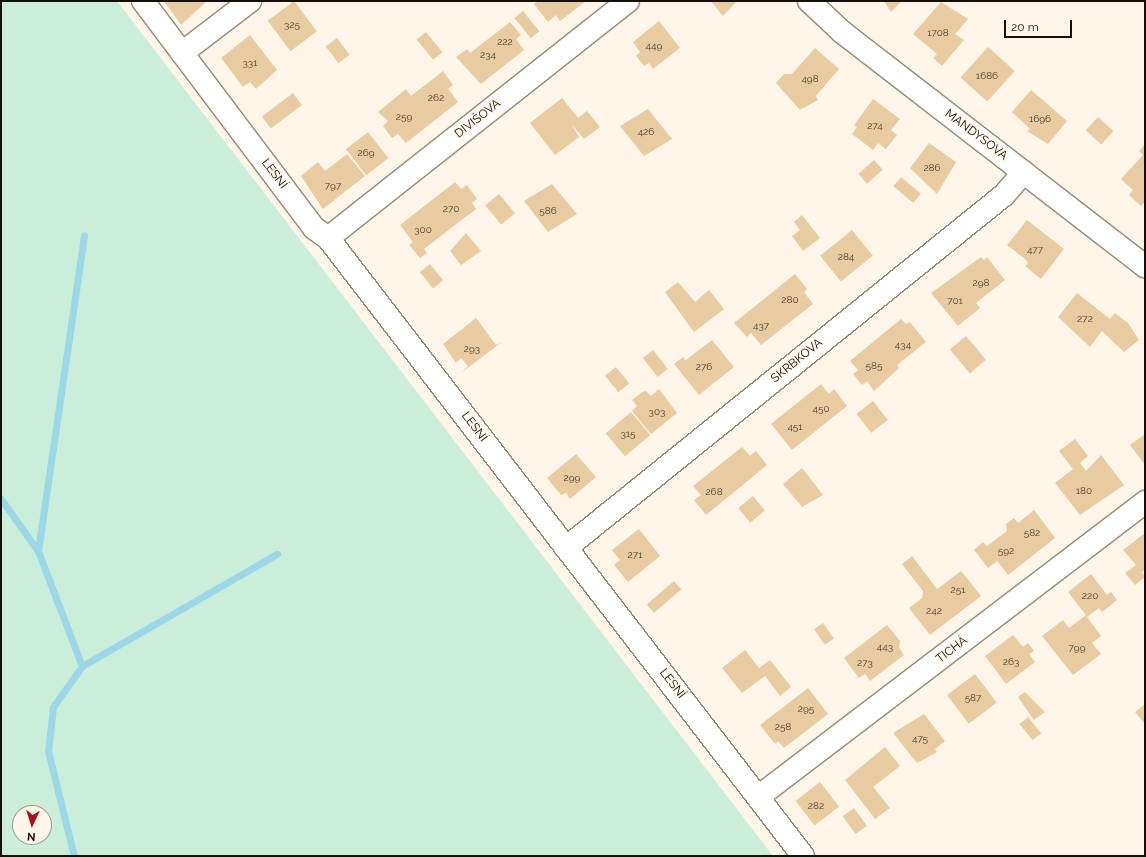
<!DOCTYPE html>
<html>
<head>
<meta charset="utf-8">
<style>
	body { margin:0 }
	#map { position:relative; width:1146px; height:857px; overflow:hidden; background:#fff5e8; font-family:Raleway,sans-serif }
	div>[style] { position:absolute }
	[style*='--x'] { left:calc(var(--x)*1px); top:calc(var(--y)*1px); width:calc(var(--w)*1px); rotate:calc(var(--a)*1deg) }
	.green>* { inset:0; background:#cbeeda }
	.stream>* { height:7px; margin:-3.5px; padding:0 3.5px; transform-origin:3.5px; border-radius:3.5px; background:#9cd7e7 }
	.building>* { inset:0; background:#e8cba1; transform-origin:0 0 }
	.roads { filter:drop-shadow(1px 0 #978975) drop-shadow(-1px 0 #978975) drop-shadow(0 1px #978975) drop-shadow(0 -1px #978975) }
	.minor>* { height:22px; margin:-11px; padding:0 11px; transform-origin:11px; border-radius:11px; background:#fff }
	span { translate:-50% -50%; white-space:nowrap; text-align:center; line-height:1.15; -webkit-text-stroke:3px #fff5e8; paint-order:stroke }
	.number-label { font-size:10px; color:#493e2e }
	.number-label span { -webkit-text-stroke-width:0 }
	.street-label { font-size:12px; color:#140f07 }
	.frame { position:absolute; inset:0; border:2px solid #140f07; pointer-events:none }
	.north { position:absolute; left:12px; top:805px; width:40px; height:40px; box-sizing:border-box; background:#fff5e8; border:1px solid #a1998e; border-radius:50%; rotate:184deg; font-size:11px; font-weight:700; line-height:16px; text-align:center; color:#140f07 }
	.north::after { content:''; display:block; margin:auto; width:14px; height:18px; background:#a7101d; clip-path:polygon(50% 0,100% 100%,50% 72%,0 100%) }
	.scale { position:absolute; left:1004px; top:20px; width:68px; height:18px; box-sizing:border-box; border:2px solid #140f07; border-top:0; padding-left:5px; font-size:12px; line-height:14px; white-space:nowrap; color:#140f07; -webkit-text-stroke:3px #fff5e8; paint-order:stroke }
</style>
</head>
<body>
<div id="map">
	<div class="green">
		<i style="clip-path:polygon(evenodd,1px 1px,117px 1px,773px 856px,1px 856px,1px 1px,20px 813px,44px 813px,44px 837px,20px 837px,20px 813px)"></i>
	</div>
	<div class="stream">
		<i style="--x:1;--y:499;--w:64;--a:54.6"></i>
		<i style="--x:38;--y:551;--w:123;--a:69.1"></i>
		<i style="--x:38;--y:551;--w:319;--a:-81.7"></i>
		<i style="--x:74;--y:856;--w:108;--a:-103.9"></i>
		<i style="--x:48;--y:751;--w:44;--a:-83.5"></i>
		<i style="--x:53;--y:707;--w:50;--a:-54.7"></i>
		<i style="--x:82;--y:666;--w:225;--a:-29.9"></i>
	</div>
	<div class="building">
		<i style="clip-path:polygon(164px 1px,207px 1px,181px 25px)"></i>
		<i style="left:294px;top:1px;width:38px;height:33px;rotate:53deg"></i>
		<i style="clip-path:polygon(538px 1px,586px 1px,560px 21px,556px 15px,548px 22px,534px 4px)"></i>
		<i style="clip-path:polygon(711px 1px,737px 1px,723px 16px)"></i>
		<i style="clip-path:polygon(884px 1px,902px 1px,891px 12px)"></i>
		<i style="clip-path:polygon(941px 2px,968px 19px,955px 34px,964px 40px,942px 66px,933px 58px,937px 54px,913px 34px)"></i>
		<i style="left:523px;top:11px;width:26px;height:11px;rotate:51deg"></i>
		<i style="clip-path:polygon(659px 21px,680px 48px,653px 69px,649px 63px,644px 66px,636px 56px,640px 52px,633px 42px)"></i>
		<i style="clip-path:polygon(510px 22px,521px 35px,516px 39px,524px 50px,481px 84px,456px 57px,467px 49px,470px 53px)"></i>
		<i style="left:426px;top:32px;width:26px;height:12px;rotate:51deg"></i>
		<i style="clip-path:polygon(250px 35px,277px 70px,256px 89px,250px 82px,243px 87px,221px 58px)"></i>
		<i style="left:337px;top:38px;width:21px;height:14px;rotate:53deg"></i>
		<i style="left:988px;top:47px;width:36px;height:41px;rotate:42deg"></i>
		<i style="clip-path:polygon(815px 48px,839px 69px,816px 96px,818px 100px,800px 110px,776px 83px,784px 74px,792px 74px)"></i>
		<i style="clip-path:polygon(443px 71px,453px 85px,448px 89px,458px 102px,406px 143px,398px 134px,392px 138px,383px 126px,388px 121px,378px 112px,406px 89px,411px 96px)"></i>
		<i style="clip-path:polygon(1031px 90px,1067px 121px,1048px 144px,1027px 131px,1030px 129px,1012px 112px)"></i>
		<i style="left:293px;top:93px;width:15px;height:39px;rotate:53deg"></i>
		<i style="clip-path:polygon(562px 98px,578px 118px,587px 111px,600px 127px,584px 139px,572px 125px,579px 137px,555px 155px,530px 123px)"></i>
		<i style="clip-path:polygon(873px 99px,900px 119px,891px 130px,897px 135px,886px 149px,878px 143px,873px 150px,852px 134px,857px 127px,854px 125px)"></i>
		<i style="clip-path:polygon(648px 109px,672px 139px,644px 156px,620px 126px)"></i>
		<i style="left:1098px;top:117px;width:21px;height:18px;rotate:43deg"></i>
		<i style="left:368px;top:132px;width:33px;height:28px;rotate:52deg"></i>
		<i style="clip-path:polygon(929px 143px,956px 162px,937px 194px,910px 168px)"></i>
		<i style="clip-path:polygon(1145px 144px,1145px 201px,1141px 206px,1129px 195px,1133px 190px,1121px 179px,1143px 155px,1139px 151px)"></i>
		<i style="clip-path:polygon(347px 154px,365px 176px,323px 209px,301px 176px,318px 162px,325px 171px)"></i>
		<i style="left:874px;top:160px;width:13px;height:21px;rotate:48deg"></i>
		<i style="left:901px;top:177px;width:26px;height:12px;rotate:40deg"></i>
		<i style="clip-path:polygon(455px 182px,461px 189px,467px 185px,477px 199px,472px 203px,476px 209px,424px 249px,427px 253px,420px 258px,409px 245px,413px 242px,400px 225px)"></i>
		<i style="clip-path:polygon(552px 184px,577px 214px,548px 232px,524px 201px)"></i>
		<i style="left:499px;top:194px;width:25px;height:18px;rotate:50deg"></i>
		<i style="clip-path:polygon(802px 215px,820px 238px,803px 251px,792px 236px,800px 230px,794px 222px)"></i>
		<i style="clip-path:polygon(1027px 220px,1064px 249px,1041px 279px,1025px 266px,1028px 263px,1025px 259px,1007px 245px)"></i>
		<i style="left:852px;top:230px;width:33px;height:41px;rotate:51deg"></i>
		<i style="clip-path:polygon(466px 233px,481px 251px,461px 265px,450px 251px)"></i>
		<i style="clip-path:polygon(981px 257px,984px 260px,987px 257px,1005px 280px,976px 303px,980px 308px,958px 326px,931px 293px)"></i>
		<i style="left:430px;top:264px;width:21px;height:13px;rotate:51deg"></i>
		<i style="clip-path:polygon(795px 274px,807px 289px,804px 292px,813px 304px,761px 345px,751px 333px,747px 337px,734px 323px)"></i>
		<i style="clip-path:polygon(678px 282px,695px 302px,709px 290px,724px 309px,694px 332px,665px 292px)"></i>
		<i style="clip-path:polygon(1077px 293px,1110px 319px,1115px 313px,1128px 323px,1139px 340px,1124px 352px,1102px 331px,1090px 347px,1058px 317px)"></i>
		<i style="clip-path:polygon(476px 318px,496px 345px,502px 342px,461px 373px,468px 366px,461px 358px,456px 363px,443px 344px)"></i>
		<i style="clip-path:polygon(901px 319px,906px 324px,910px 322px,926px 342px,897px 365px,899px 368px,874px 391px,867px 381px,862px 385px,853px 374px,858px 370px,850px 361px)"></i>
		<i style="left:966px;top:336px;width:31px;height:21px;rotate:50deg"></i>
		<i style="clip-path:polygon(712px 340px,734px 367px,699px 395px,674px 364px,683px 357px,686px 360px)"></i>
		<i style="left:653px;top:350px;width:24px;height:13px;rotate:52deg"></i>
		<i style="left:616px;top:367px;width:21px;height:14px;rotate:51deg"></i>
		<i style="clip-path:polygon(821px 384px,829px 394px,834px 389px,847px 406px,792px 450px,771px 424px)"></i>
		<i style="clip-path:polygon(659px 389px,677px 413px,651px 434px,632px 411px,637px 406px,632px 400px,642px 392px,646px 391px,651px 396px)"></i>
		<i style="left:873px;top:401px;width:24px;height:21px;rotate:52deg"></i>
		<i style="left:631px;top:412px;width:30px;height:33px;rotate:50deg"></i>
		<i style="clip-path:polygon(1145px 434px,1145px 465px,1130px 445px)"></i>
		<i style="clip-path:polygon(1075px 439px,1088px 456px,1080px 463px,1086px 471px,1101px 455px,1124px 485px,1080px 515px,1055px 483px,1073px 469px,1059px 451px)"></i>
		<i style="clip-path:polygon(742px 447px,750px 456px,756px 451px,767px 465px,706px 515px,694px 500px,701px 495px,693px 486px)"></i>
		<i style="clip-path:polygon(576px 454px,596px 477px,570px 499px,566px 493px,561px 495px,547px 478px)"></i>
		<i style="clip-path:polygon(802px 468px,823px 495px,802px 507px,783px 484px)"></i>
		<i style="left:753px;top:496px;width:19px;height:19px;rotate:51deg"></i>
		<i style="clip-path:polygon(1034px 510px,1055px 538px,1008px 575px,997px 561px,988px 568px,974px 550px,983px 542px,987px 546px,1007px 531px,1006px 524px,1014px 518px,1018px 523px)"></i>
		<i style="clip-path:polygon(639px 529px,660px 556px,628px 582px,614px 565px,620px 560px,612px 550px)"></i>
		<i style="clip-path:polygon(1145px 533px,1145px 569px,1142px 572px,1145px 577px,1135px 585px,1125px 573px,1136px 565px,1123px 550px)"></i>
		<i style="clip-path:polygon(912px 556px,937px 589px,961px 571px,981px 596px,930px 635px,909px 608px,922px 598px,923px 591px,902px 564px)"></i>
		<i style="clip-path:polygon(1091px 574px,1107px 595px,1111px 592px,1117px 600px,1102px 612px,1099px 608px,1087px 617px,1101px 636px,1092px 643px,1101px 654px,1073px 675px,1042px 636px,1063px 620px,1069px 628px,1086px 615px,1068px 592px)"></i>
		<i style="left:674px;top:581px;width:11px;height:36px;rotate:49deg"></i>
		<i style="left:823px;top:623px;width:19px;height:11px;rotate:55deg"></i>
		<i style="clip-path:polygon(887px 625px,900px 641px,899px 648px,904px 655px,870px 681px,865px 674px,859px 678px,844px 658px)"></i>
		<i style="clip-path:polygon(1013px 635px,1023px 647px,1028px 643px,1034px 651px,1029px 654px,1035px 662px,1006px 684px,985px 656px)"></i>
		<i style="clip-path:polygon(745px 650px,759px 668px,770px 660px,791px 687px,780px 696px,765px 676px,742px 693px,722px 668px)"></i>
		<i style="left:975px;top:674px;width:36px;height:35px;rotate:53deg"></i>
		<i style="clip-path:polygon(808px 688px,828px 714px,784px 748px,778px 741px,775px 744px,760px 725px)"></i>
		<i style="clip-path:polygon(1025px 692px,1045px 712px,1034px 720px,1018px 697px)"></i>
		<i style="clip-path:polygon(1145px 704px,1145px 724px,1135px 712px)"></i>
		<i style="clip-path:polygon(924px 714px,945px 741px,935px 749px,937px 752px,917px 763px,893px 733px)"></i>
		<i style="left:1028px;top:717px;width:21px;height:11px;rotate:51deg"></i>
		<i style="clip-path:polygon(885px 747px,900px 766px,873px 787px,890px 808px,875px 819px,845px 780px)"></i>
		<i style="left:820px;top:782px;width:31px;height:31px;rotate:52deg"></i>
		<i style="left:854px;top:808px;width:22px;height:14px;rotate:54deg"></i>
	</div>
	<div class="roads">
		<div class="minor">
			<i style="--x:143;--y:1;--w:284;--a:53"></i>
			<i style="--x:314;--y:228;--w:17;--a:36"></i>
			<i style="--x:328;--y:238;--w:779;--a:52.45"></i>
			<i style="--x:809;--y:1;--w:45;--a:43.2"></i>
			<i style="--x:842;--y:32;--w:383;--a:37.7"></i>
			<i style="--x:182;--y:53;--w:86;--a:-37.4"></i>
			<i style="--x:328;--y:238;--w:382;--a:-38.3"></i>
			<i style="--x:566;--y:548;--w:563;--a:-38.87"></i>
			<i style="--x:1004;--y:195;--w:30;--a:-49"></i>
			<i style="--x:758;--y:797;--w:487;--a:-37.3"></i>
		</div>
	</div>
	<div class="number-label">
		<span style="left:292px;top:25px">325</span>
		<span style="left:938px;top:33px">1708</span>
		<span style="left:505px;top:42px">222</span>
		<span style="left:654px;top:46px">449</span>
		<span style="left:488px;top:55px">234</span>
		<span style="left:250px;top:63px">331</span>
		<span style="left:987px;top:76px">1686</span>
		<span style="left:810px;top:79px">498</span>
		<span style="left:436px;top:98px">262</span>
		<span style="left:404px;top:117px">259</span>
		<span style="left:1040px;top:119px">1696</span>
		<span style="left:875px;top:126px">274</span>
		<span style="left:646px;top:132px">426</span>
		<span style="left:366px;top:153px">269</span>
		<span style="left:932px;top:168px">286</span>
		<span style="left:333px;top:186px">797</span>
		<span style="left:451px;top:209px">270</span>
		<span style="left:548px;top:211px">586</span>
		<span style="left:423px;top:230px">300</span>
		<span style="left:1035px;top:250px">477</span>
		<span style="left:846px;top:257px">284</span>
		<span style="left:981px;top:283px">298</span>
		<span style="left:790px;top:300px">280</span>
		<span style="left:955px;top:301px">701</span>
		<span style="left:1085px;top:319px">272</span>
		<span style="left:761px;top:326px">437</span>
		<span style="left:903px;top:345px">434</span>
		<span style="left:472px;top:349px">293</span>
		<span style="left:874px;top:366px">585</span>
		<span style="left:704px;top:367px">276</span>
		<span style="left:821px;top:409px">450</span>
		<span style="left:657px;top:412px">303</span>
		<span style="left:795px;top:427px">451</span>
		<span style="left:628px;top:434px">315</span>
		<span style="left:572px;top:478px">299</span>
		<span style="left:1084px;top:491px">180</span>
		<span style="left:714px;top:492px">268</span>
		<span style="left:1032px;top:533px">582</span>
		<span style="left:1006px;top:551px">592</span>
		<span style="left:635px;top:555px">271</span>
		<span style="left:958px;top:590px">251</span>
		<span style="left:1090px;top:596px">220</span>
		<span style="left:934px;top:611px">242</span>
		<span style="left:885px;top:647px">443</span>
		<span style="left:1077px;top:648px">799</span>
		<span style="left:1011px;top:662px">263</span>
		<span style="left:865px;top:663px">273</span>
		<span style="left:973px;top:698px">587</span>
		<span style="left:806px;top:709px">295</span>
		<span style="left:783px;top:727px">258</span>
		<span style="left:920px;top:739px">475</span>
		<span style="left:816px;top:806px">282</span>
	</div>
	<div class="street-label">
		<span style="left:478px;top:119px;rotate:-38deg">DIVIŠOVA</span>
		<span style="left:976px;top:135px;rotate:37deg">MANDYSOVA</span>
		<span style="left:274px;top:174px;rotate:53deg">LESNÍ</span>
		<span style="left:797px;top:361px;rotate:-39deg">SKRBKOVA</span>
		<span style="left:474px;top:427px;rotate:53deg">LESNÍ</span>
		<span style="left:952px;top:650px;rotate:-37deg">TICHÁ</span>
		<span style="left:672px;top:684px;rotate:52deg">LESNÍ</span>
	</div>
	<div class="frame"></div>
	<div class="north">N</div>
	<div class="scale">20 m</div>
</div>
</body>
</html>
